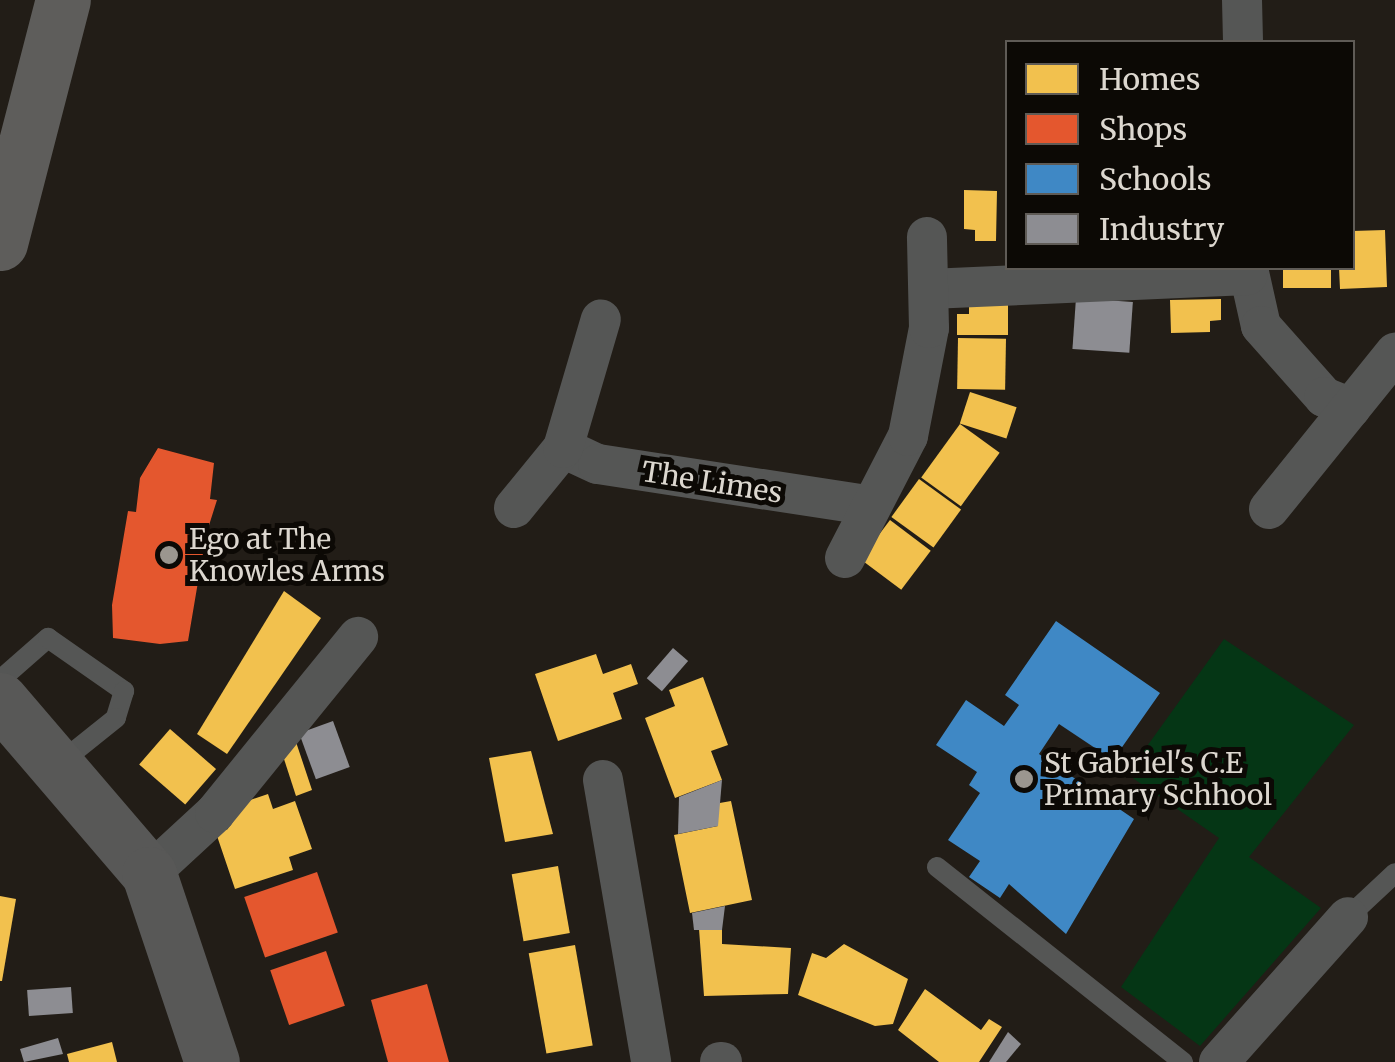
<!DOCTYPE html>
<html>
<head>
<meta charset="utf-8">
<style>
	body { margin:0 }
	#map { position:relative; width:1395px; height:1062px; overflow:hidden; background:#221d17; font-family:Merriweather,serif }
	div>[style] { position:absolute }
	[style*='--x'] { left:calc(var(--x)*1px); top:calc(var(--y)*1px); width:calc(var(--w)*1px); rotate:calc(var(--a)*1deg) }
	.green>* { inset:0; background:#053615 }
	.homes>* { inset:0; background:#f2c14e; transform-origin:0 0 }
	.shops>* { inset:0; background:#e4572e; transform-origin:0 0 }
	.schools>* { inset:0; background:#3f88c5 }
	.industry>* { inset:0; background:#8d8d92; transform-origin:0 0 }
	.lane>* { height:20px; margin:-10px; padding:0 10px; transform-origin:10px; border-radius:10px; background:#555655 }
	.street>* { height:40px; margin:-20px; padding:0 20px; transform-origin:20px; border-radius:20px; background:#555655 }
	.secondary>* { height:55px; margin:-27.5px; padding:0 27.5px; transform-origin:27.5px; border-radius:27.5px; background:#585857 }
	.highway>* { height:55px; margin:-27.5px; padding:0 27.5px; transform-origin:27.5px; border-radius:27.5px; background:#5e5d5b }
	.dots>* { width:28px; height:28px; translate:-50% -50%; box-sizing:border-box; border:5px solid #0c0905; border-radius:50% }
	span { translate:-50% -50%; white-space:nowrap; text-align:center; line-height:1.15; -webkit-text-stroke:10px #0c0905; paint-order:stroke }
	.street-label { font-size:28px; color:#dcd7cf }
	.poi-label { font-size:28px; color:#dcd7cf }
	.left { translate:0 -50%; text-align:left }
	.legend { position:absolute; left:1005px; top:40px; width:350px; height:230px; box-sizing:border-box; background:#0c0905; border:2px solid #5f5b56; margin:0; padding:12px 18px; list-style:none; font-size:30px; color:#dcd7cf }
	.legend li { display:flex; align-items:center; gap:20px; height:50px }
	.legend b { width:50px; border:2px solid #5f5b56 }
</style>
</head>
<body>
<div id="map">
	<div class="green">
		<i style="clip-path:polygon(1224px 639px,1354px 725px,1249px 857px,1321px 908px,1200px 1046px,1121px 987px,1219px 838px,1127px 774px)"></i>
	</div>
	<div class="homes">
		<i style="clip-path:polygon(964px 190px,997px 191px,996px 241px,975px 241px,975px 230px,964px 229px)"></i>
		<i style="clip-path:polygon(1385px 230px,1387px 287px,1340px 289px,1339px 268px,1352px 268px,1352px 231px)"></i>
		<i style="left:1283px;top:268px;width:48px;height:20px"></i>
		<i style="clip-path:polygon(1221px 299px,1221px 320px,1210px 321px,1210px 332px,1171px 333px,1170px 300px)"></i>
		<i style="clip-path:polygon(969px 303px,1008px 303px,1008px 335px,957px 335px,957px 314px,969px 314px)"></i>
		<i style="left:958px;top:338px;width:48px;height:51px;rotate:1deg"></i>
		<i style="left:970px;top:392px;width:49px;height:33px;rotate:18deg"></i>
		<i style="left:960px;top:424px;width:49px;height:66px;rotate:36deg"></i>
		<i style="left:919px;top:479px;width:52px;height:47px;rotate:36deg"></i>
		<i style="left:890px;top:520px;width:51px;height:49px;rotate:37deg"></i>
		<i style="clip-path:polygon(284px 591px,321px 618px,227px 754px,197px 734px)"></i>
		<i style="clip-path:polygon(596px 654px,603px 674px,631px 664px,638px 684px,613px 693px,622px 719px,558px 741px,535px 674px)"></i>
		<i style="clip-path:polygon(703px 677px,728px 745px,711px 751px,722px 780px,675px 798px,645px 718px,675px 706px,669px 690px)"></i>
		<i style="left:170px;top:729px;width:61px;height:47px;rotate:41deg"></i>
		<i style="clip-path:polygon(296px 742px,312px 790px,296px 796px,284px 759px)"></i>
		<i style="clip-path:polygon(531px 751px,553px 834px,505px 842px,489px 758px)"></i>
		<i style="clip-path:polygon(268px 794px,273px 809px,295px 801px,312px 849px,289px 857px,293px 870px,235px 889px,216px 833px,228px 829px,230px 807px)"></i>
		<i style="clip-path:polygon(731px 801px,752px 900px,690px 913px,674px 835px,718px 826px,714px 804px)"></i>
		<i style="left:558px;top:866px;width:68px;height:47px;rotate:80deg"></i>
		<i style="clip-path:polygon(0 896px,16px 899px,2px 981px,0 981px)"></i>
		<i style="clip-path:polygon(699px 929px,722px 930px,722px 944px,791px 948px,788px 994px,704px 996px)"></i>
		<i style="clip-path:polygon(844px 944px,908px 979px,893px 1024px,875px 1026px,798px 995px,812px 953px,826px 958px)"></i>
		<i style="left:575px;top:945px;width:102px;height:47px;rotate:80deg"></i>
		<i style="clip-path:polygon(925px 989px,981px 1030px,989px 1019px,1002px 1027px,979px 1062px,939px 1062px,898px 1030px)"></i>
		<i style="clip-path:polygon(112px 1042px,117px 1062px,69px 1062px,67px 1054px)"></i>
	</div>
	<div class="shops">
		<i style="clip-path:polygon(158px 448px,214px 463px,210px 499px,217px 500px,205px 538px,216px 539px,211px 580px,199px 576px,188px 641px,160px 644px,113px 638px,112px 605px,128px 511px,136px 512px,140px 478px)"></i>
		<i style="left:317px;top:872px;width:64px;height:77px;rotate:71deg"></i>
		<i style="left:326px;top:951px;width:58px;height:59px;rotate:71deg"></i>
		<i style="clip-path:polygon(427px 984px,449px 1062px,388px 1062px,371px 1000px)"></i>
	</div>
	<div class="schools">
		<i style="clip-path:polygon(1056px 621px,1160px 693px,1113px 760px,1059px 724px,1039px 754px,1134px 819px,1066px 934px,1009px 884px,1000px 898px,969px 877px,980px 861px,948px 840px,980px 793px,969px 785px,977px 772px,936px 745px,966px 700px,1004px 726px,1019px 705px,1005px 695px)"></i>
	</div>
	<div class="industry">
		<i style="left:1076px;top:298px;width:57px;height:51px;rotate:4deg"></i>
		<i style="left:673px;top:648px;width:20px;height:40px;rotate:41deg"></i>
		<i style="left:333px;top:721px;width:49px;height:36px;rotate:70deg"></i>
		<i style="clip-path:polygon(722px 780px,718px 826px,678px 834px,679px 797px)"></i>
		<i style="clip-path:polygon(725px 906px,722px 930px,694px 930px,692px 913px)"></i>
		<i style="left:71px;top:987px;width:26px;height:44px;rotate:86deg"></i>
		<i style="clip-path:polygon(1008px 1032px,1021px 1044px,1006px 1062px,989px 1062px)"></i>
		<i style="clip-path:polygon(58px 1038px,63px 1054px,24px 1062px,20px 1049px)"></i>
	</div>
	<div class="lane">
		<i style="--x:0;--y:680;--w:64;--a:-41.2"></i>
		<i style="--x:48;--y:638;--w:93;--a:34.9"></i>
		<i style="--x:124;--y:691;--w:28;--a:107"></i>
		<i style="--x:116;--y:718;--w:77;--a:141.3"></i>
		<i style="--x:937;--y:867;--w:314;--a:38.4"></i>
		<i style="--x:1348;--y:917;--w:64;--a:-43.1"></i>
	</div>
	<div class="street">
		<i style="--x:1242;--y:0;--w:42;--a:88.6"></i>
		<i style="--x:1248;--y:268;--w:59;--a:77.4"></i>
		<i style="--x:1261;--y:326;--w:95;--a:48.4"></i>
		<i style="--x:1324;--y:397;--w:29;--a:22"></i>
		<i style="--x:929;--y:289;--w:319;--a:-2.5"></i>
		<i style="--x:563;--y:448;--w:38;--a:25"></i>
		<i style="--x:598;--y:464;--w:270;--a:8.7"></i>
		<i style="--x:514;--y:508;--w:77;--a:-50.8"></i>
		<i style="--x:563;--y:448;--w:134;--a:-73.6"></i>
		<i style="--x:1269;--y:509;--w:201;--a:-51.1"></i>
		<i style="--x:845;--y:558;--w:137;--a:-62.7"></i>
		<i style="--x:908;--y:436;--w:110;--a:-79"></i>
		<i style="--x:929;--y:328;--w:91;--a:-91.3"></i>
		<i style="--x:603;--y:780;--w:286;--a:80.3"></i>
		<i style="--x:149;--y:874;--w:90;--a:-42.7"></i>
		<i style="--x:215;--y:813;--w:227;--a:-50.9"></i>
		<i style="--x:720;--y:1062;--w:2;--a:0"></i>
		<i style="--x:1219;--y:1062;--w:194;--a:-48.3"></i>
	</div>
	<div class="secondary">
		<i style="--x:0;--y:700;--w:229;--a:49.4"></i>
		<i style="--x:149;--y:874;--w:198;--a:71.5"></i>
	</div>
	<div class="highway">
		<i style="--x:0;--y:243;--w:251;--a:-75.5"></i>
	</div>
	<div class="dots">
		<i style="left:169px;top:555px;background:#9b968f"></i>
		<i style="left:1024px;top:779px;background:#9b968f"></i>
	</div>
	<div class="street-label">
		<span style="left:712px;top:482px;rotate:9deg">The Limes</span>
	</div>
	<div class="poi-label">
		<span class="left" style="left:189px;top:555px">Ego at The<br>Knowles Arms</span>
		<span class="left" style="left:1044px;top:779px">St Gabriel's C.E<br>Primary Schhool</span>
	</div>
	<ul class="legend">
	<li><b style="height:28px;background:#f2c14e"></b>Homes</li>
	<li><b style="height:28px;background:#e4572e"></b>Shops</li>
	<li><b style="height:28px;background:#3f88c5"></b>Schools</li>
	<li><b style="height:28px;background:#8d8d92"></b>Industry</li>
	</ul>
</div>
</body>
</html>
